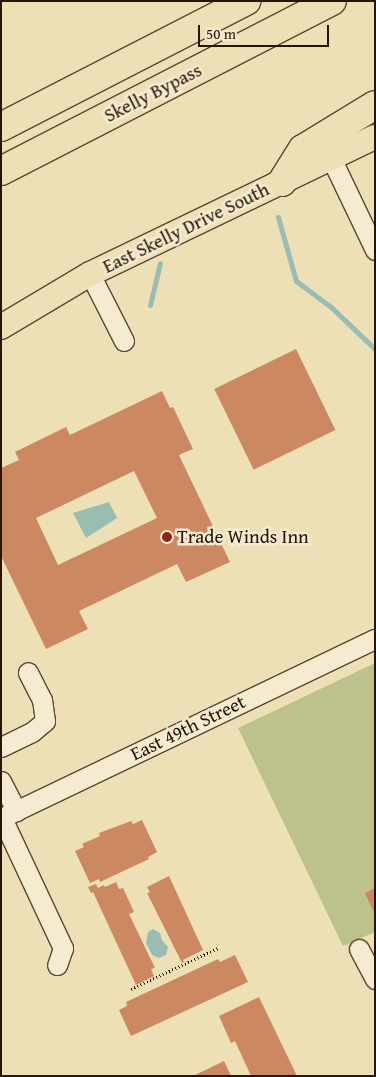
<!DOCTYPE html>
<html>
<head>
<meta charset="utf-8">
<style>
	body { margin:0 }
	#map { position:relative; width:376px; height:1077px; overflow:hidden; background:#eee0b6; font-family:"Gentium Book Plus",serif }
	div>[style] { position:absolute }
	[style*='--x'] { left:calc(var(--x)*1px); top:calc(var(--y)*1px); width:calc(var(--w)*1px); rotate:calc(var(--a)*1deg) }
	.green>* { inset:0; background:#bdc18b }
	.water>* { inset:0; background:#9abcb3 }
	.stream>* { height:5px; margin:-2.5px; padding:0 2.5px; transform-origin:2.5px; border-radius:2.5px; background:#9abcb3 }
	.building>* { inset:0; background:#cc8861; transform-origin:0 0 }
	.path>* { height:3px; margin-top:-1.5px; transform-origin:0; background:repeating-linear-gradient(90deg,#261404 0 1px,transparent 0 3.5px) }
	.roads { filter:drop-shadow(1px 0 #584730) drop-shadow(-1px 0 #584730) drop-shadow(0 1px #584730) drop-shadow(0 -1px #584730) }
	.minor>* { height:19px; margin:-9.5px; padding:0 9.5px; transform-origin:9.5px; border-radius:9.5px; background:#f4ebd0 }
	.major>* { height:24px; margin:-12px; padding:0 12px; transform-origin:12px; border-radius:12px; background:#eee0b6 }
	.highway>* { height:28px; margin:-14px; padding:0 14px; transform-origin:14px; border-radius:14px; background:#eee0b6 }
	.dots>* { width:14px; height:14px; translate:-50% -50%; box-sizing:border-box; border:2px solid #f4ebd0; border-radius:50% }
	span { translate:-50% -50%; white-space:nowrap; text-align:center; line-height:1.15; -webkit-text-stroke:5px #f4ebd0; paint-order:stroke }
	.street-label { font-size:19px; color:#261404 }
	.poi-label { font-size:19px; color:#261404 }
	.left { translate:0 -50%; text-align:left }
	.frame { position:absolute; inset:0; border:2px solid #261404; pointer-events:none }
	.scale { position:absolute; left:198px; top:25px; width:131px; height:22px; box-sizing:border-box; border:2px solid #261404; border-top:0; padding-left:6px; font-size:15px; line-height:18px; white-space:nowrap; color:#261404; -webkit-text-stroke:4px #f4ebd0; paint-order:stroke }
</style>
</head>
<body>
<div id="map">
	<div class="green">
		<i style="clip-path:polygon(375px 663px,375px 932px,343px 946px,238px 728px)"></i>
	</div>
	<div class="water">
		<i style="clip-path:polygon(109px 502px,117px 518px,86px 538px,73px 513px)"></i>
		<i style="clip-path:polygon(153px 929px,160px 933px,162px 940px,168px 947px,166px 955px,159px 958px,152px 955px,146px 943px,148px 932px)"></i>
	</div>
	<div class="stream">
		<i style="--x:278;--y:217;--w:66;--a:74.3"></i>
		<i style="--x:296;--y:281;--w:44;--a:36.6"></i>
		<i style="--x:331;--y:307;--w:61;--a:43.7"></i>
		<i style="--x:150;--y:305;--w:43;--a:-76.6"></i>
	</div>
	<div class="building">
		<i style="left:296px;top:349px;width:90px;height:91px;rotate:64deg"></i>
		<i style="clip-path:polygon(evenodd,162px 391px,170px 408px,173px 407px,193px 449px,179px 455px,230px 562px,186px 582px,177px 564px,79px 611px,88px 629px,46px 649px,1px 556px,1px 468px,19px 460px,15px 452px,66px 427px,70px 435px,162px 391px,134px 471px,157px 518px,58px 565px,36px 518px,134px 471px)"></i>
		<i style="clip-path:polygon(142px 820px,157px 852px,148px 857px,149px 859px,100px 882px,99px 879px,90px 883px,75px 851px,84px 847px,82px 844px,100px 836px,99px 833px,131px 821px,133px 824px)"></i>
		<i style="clip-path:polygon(169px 876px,203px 950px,183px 960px,184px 962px,182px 963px,147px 893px,150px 892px,147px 887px)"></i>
		<i style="clip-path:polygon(116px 882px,119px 889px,123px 888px,134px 912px,129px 914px,155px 968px,151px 969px,154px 976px,136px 985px,93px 892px,91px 893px,88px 887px,96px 884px,98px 888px,104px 885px,105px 887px)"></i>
		<i style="clip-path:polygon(375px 888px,375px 915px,365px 893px)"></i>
		<i style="clip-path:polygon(235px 955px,248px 982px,131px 1036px,119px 1010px,127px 1006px,126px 1002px,218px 959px,220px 962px)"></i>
		<i style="clip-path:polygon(259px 997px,297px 1076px,251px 1076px,235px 1041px,231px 1043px,219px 1016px)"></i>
		<i style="clip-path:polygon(224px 1061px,231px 1076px,193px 1076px)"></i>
	</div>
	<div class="path">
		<i style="--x:131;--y:989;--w:96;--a:-25.2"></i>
	</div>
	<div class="roads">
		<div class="minor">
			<i style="--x:331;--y:158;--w:102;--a:64.4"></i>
			<i style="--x:90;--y:274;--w:75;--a:63.1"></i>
			<i style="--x:1;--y:747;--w:34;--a:-26"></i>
			<i style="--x:32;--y:732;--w:17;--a:-40"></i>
			<i style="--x:45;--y:721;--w:21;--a:-98"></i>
			<i style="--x:42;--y:700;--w:31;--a:-117"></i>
			<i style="--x:1;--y:781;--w:34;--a:63"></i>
			<i style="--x:1;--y:818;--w:415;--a:-25.6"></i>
			<i style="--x:2;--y:818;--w:144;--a:64.9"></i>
			<i style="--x:63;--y:948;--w:18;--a:109"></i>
			<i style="--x:359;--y:949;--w:34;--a:62"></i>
		</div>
		<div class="major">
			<i style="--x:1;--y:327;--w:104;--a:-30.8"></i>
			<i style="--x:90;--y:274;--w:316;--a:-25.7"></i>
		</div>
		<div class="highway">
			<i style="--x:1;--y:127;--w:276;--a:-27.2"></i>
			<i style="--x:1;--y:171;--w:372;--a:-27.2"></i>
			<i style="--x:282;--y:182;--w:39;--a:-58"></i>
			<i style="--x:303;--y:149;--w:84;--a:-31.4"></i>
		</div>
	</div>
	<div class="dots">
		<i style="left:167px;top:537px;background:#8f2418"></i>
	</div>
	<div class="street-label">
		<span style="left:153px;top:93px;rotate:-27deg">Skelly Bypass</span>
		<span style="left:186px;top:228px;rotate:-26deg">East Skelly Drive South</span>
		<span style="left:188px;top:728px;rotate:-26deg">East 49th Street</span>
	</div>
	<div class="poi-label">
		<span class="left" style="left:177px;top:537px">Trade Winds Inn</span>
	</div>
	<div class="frame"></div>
	<div class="scale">50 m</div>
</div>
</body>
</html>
